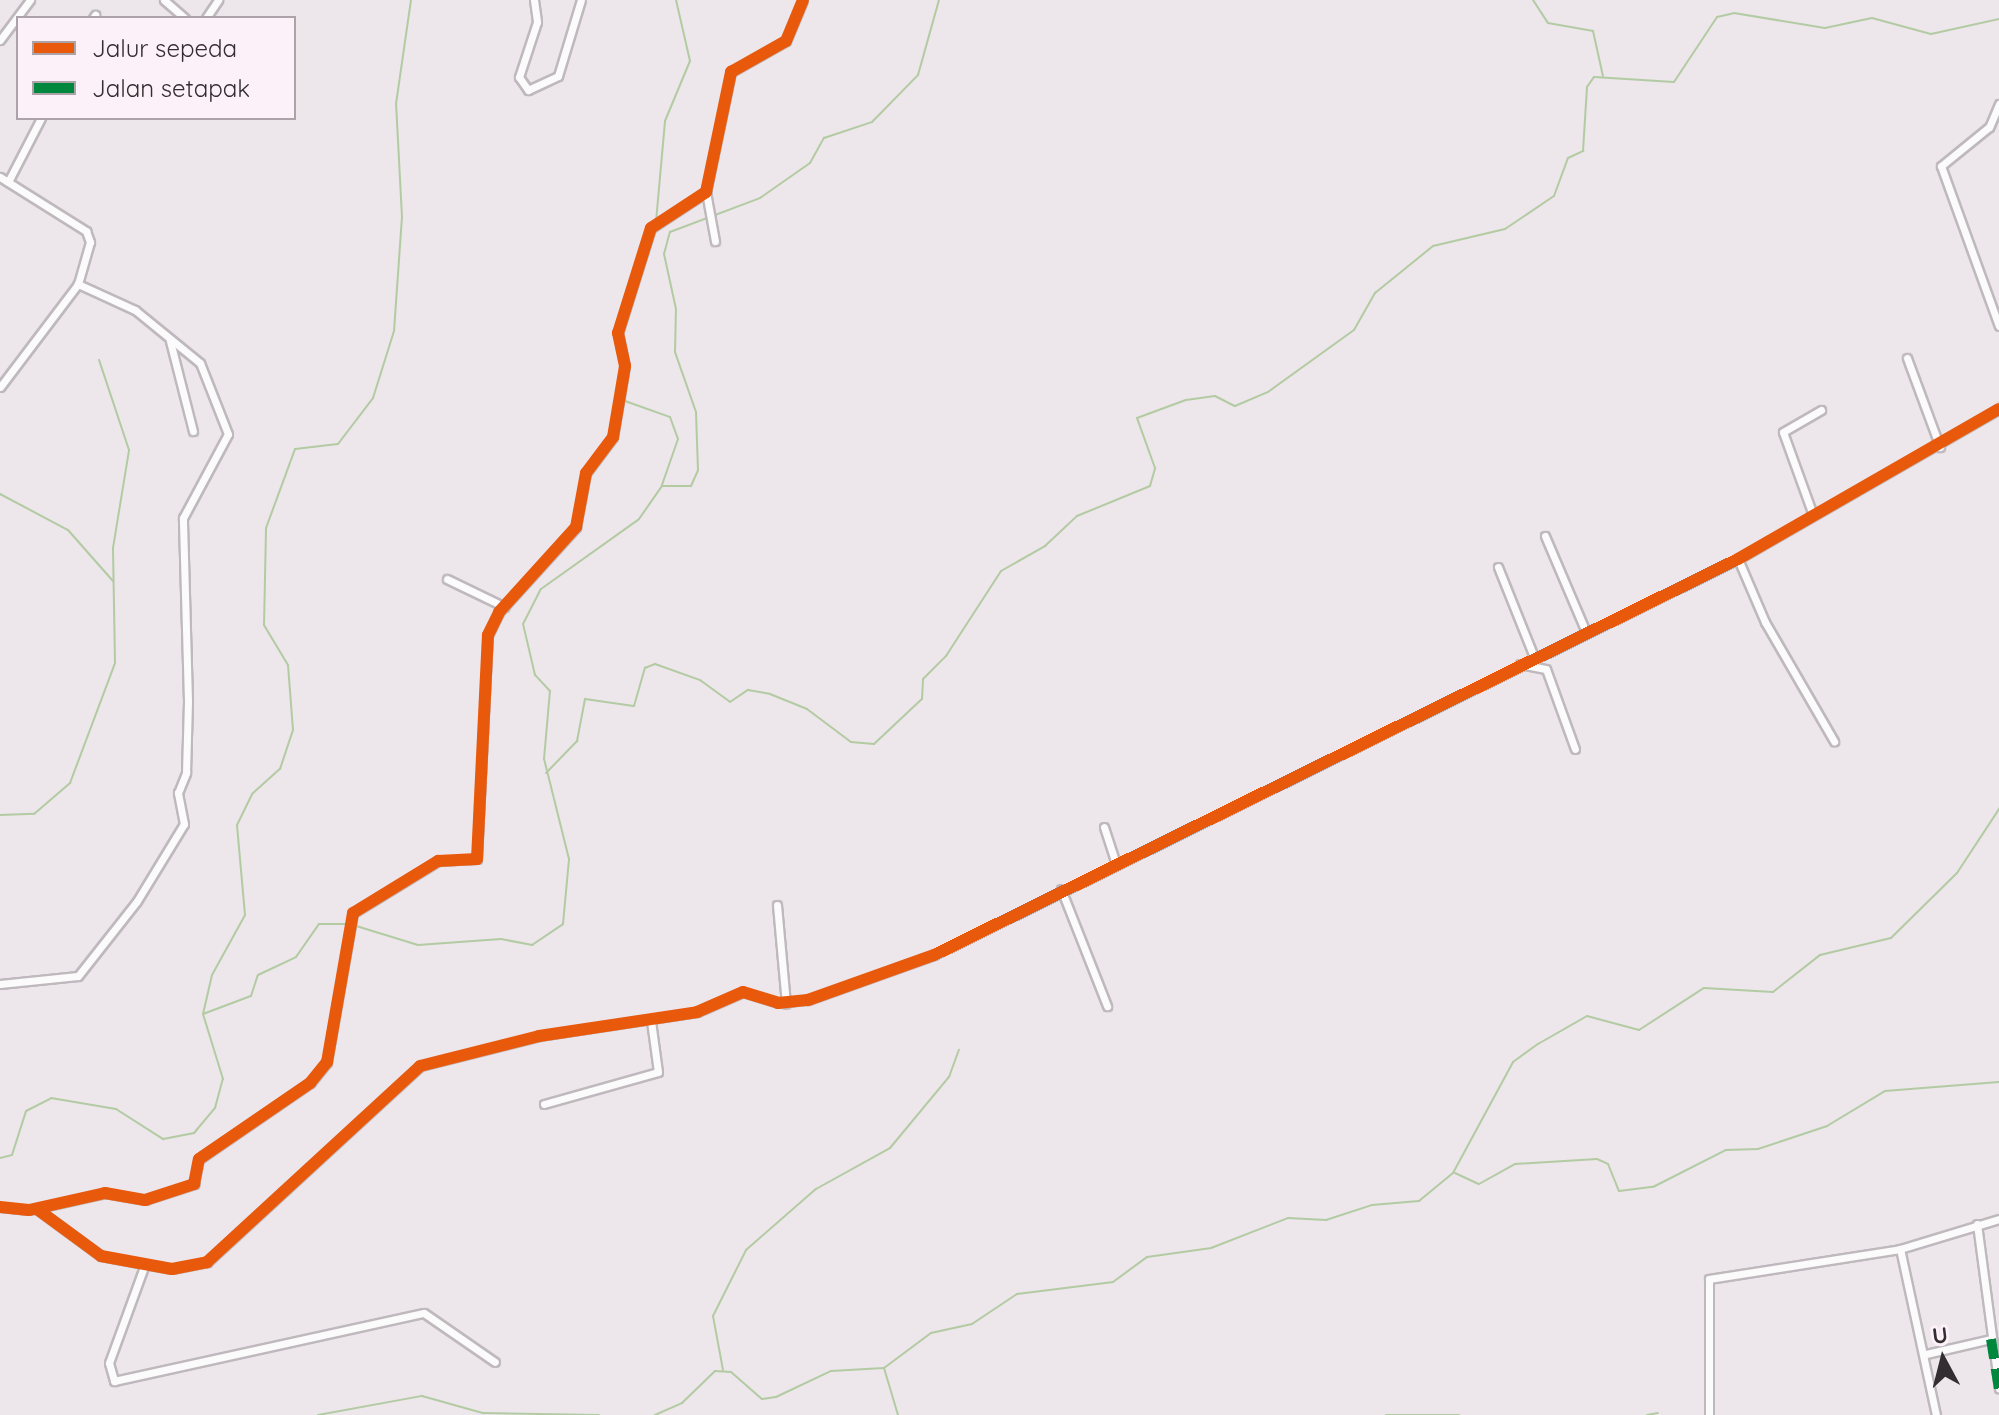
<!DOCTYPE html>
<html>
<head>
<meta charset="utf-8">
<style>
	body { margin:0 }
	#map { position:relative; width:1999px; height:1415px; overflow:hidden; background:#ede6eb; font-family:Quicksand,sans-serif }
	div>[style] { position:absolute }
	[style*='--x'] { left:calc(var(--x)*1px); top:calc(var(--y)*1px); width:calc(var(--w)*1px); rotate:calc(var(--a)*1deg) }
	.stream>* { height:2px; margin:-1px; padding:0 1px; transform-origin:1px; border-radius:1px; background:#b3cba3 }
	.roads { filter:drop-shadow(2px 0 #bfb9bd) drop-shadow(-2px 0 #bfb9bd) drop-shadow(0 2px #bfb9bd) drop-shadow(0 -2px #bfb9bd) }
	.street>* { height:7px; margin:-3.5px; padding:0 3.5px; transform-origin:3.5px; border-radius:3.5px; background:#fcfbfc }
	.quiet>* { height:10px; margin-top:-5px; transform-origin:0; background:repeating-linear-gradient(90deg,#00873e 0 20px,transparent 0 30px) }
	.cycleway>* { height:12px; margin:-6px; padding:0 6px; transform-origin:6px; border-radius:6px; background:#e8590c }
	span { translate:-50% -50%; white-space:nowrap; text-align:center; line-height:1.15; -webkit-text-stroke:6px #fdf1f9; paint-order:stroke }
	.legend { position:absolute; left:16px; top:16px; width:280px; height:104px; box-sizing:border-box; background:#fdf1f9; border:2px solid #aca3a9; margin:0; padding:10px 14px; list-style:none; font-size:24px; color:#332e31 }
	.legend li { display:flex; align-items:center; gap:16px; height:40px }
	.legend b { width:40px; border:2px solid #aca3a9 }
	.north { position:absolute; left:1903px; top:1319px; width:80px; height:80px; -webkit-text-stroke:6px #fdf1f9; paint-order:stroke; rotate:353deg; font-size:22px; font-weight:700; line-height:32px; text-align:center; color:#332e31 }
	.north::after { content:''; display:block; margin:auto; width:28px; height:36px; background:#332e31; clip-path:polygon(50% 0,100% 100%,50% 72%,0 100%) }
</style>
</head>
<body>
<div id="map">
	<div class="stream">
		<i style="--x:1533;--y:0;--w:27;--a:57"></i>
		<i style="--x:1548;--y:23;--w:46;--a:10.1"></i>
		<i style="--x:1593;--y:31;--w:46;--a:77.5"></i>
		<i style="--x:656;--y:222;--w:101;--a:-84.9"></i>
		<i style="--x:665;--y:121;--w:65;--a:-67.4"></i>
		<i style="--x:690;--y:61;--w:63;--a:-102.9"></i>
		<i style="--x:626;--y:321;--w:30;--a:-75"></i>
		<i style="--x:622;--y:330;--w:29;--a:80"></i>
		<i style="--x:626;--y:381;--w:20;--a:93"></i>
		<i style="--x:625;--y:401;--w:48;--a:19.6"></i>
		<i style="--x:670;--y:417;--w:23;--a:70"></i>
		<i style="--x:678;--y:439;--w:49;--a:109.2"></i>
		<i style="--x:0;--y:494;--w:77;--a:27.9"></i>
		<i style="--x:68;--y:530;--w:68;--a:48.6"></i>
		<i style="--x:546;--y:773;--w:45;--a:-45.9"></i>
		<i style="--x:577;--y:741;--w:43;--a:-79.2"></i>
		<i style="--x:585;--y:699;--w:49;--a:8.1"></i>
		<i style="--x:634;--y:706;--w:40;--a:-74"></i>
		<i style="--x:645;--y:668;--w:11;--a:-22"></i>
		<i style="--x:655;--y:664;--w:48;--a:19.6"></i>
		<i style="--x:700;--y:680;--w:37;--a:36"></i>
		<i style="--x:730;--y:702;--w:22;--a:-34"></i>
		<i style="--x:748;--y:690;--w:22;--a:10"></i>
		<i style="--x:770;--y:694;--w:40;--a:22"></i>
		<i style="--x:807;--y:709;--w:55;--a:36.9"></i>
		<i style="--x:851;--y:742;--w:23;--a:5"></i>
		<i style="--x:874;--y:744;--w:66;--a:-43.2"></i>
		<i style="--x:922;--y:699;--w:20;--a:-87"></i>
		<i style="--x:923;--y:679;--w:33;--a:-45"></i>
		<i style="--x:946;--y:656;--w:101;--a:-57.1"></i>
		<i style="--x:1001;--y:571;--w:51;--a:-29.6"></i>
		<i style="--x:1045;--y:546;--w:44;--a:-43.2"></i>
		<i style="--x:1077;--y:516;--w:79;--a:-22.3"></i>
		<i style="--x:1150;--y:486;--w:19;--a:-74"></i>
		<i style="--x:1155;--y:468;--w:53;--a:-109.8"></i>
		<i style="--x:1137;--y:418;--w:52;--a:-20.2"></i>
		<i style="--x:1186;--y:400;--w:29;--a:-8"></i>
		<i style="--x:1215;--y:396;--w:22;--a:27"></i>
		<i style="--x:1235;--y:406;--w:36;--a:-23"></i>
		<i style="--x:1268;--y:392;--w:106;--a:-35.8"></i>
		<i style="--x:1354;--y:330;--w:43;--a:-60.4"></i>
		<i style="--x:1375;--y:293;--w:75;--a:-39"></i>
		<i style="--x:1433;--y:246;--w:74;--a:-13.3"></i>
		<i style="--x:1505;--y:229;--w:59;--a:-34"></i>
		<i style="--x:1554;--y:196;--w:40;--a:-69.8"></i>
		<i style="--x:1568;--y:158;--w:17;--a:-25"></i>
		<i style="--x:1583;--y:151;--w:64;--a:-86.4"></i>
		<i style="--x:1587;--y:87;--w:12;--a:-55"></i>
		<i style="--x:1594;--y:77;--w:80;--a:3.6"></i>
		<i style="--x:1674;--y:82;--w:78;--a:-56.5"></i>
		<i style="--x:1717;--y:17;--w:17;--a:-13"></i>
		<i style="--x:1734;--y:13;--w:92;--a:9.4"></i>
		<i style="--x:1825;--y:28;--w:48;--a:-12"></i>
		<i style="--x:1872;--y:18;--w:61;--a:15.2"></i>
		<i style="--x:1931;--y:34;--w:70;--a:-12.4"></i>
		<i style="--x:0;--y:815;--w:34;--a:-2"></i>
		<i style="--x:34;--y:814;--w:48;--a:-40.7"></i>
		<i style="--x:70;--y:783;--w:128;--a:-69.4"></i>
		<i style="--x:115;--y:663;--w:115;--a:-91"></i>
		<i style="--x:113;--y:548;--w:99;--a:-80.7"></i>
		<i style="--x:129;--y:450;--w:95;--a:-108.4"></i>
		<i style="--x:353;--y:925;--w:68;--a:17.1"></i>
		<i style="--x:418;--y:945;--w:83;--a:-4.1"></i>
		<i style="--x:501;--y:939;--w:32;--a:11"></i>
		<i style="--x:532;--y:945;--w:37;--a:-34"></i>
		<i style="--x:563;--y:924;--w:65;--a:-84.7"></i>
		<i style="--x:569;--y:859;--w:103;--a:-104"></i>
		<i style="--x:544;--y:759;--w:68;--a:-85"></i>
		<i style="--x:550;--y:691;--w:22;--a:-133"></i>
		<i style="--x:535;--y:675;--w:52;--a:-103.2"></i>
		<i style="--x:523;--y:624;--w:39;--a:-63"></i>
		<i style="--x:541;--y:589;--w:120;--a:-35.5"></i>
		<i style="--x:639;--y:519;--w:40;--a:-55.1"></i>
		<i style="--x:662;--y:486;--w:29;--a:0"></i>
		<i style="--x:691;--y:486;--w:17;--a:-66"></i>
		<i style="--x:698;--y:470;--w:58;--a:-92"></i>
		<i style="--x:696;--y:412;--w:64;--a:-109.3"></i>
		<i style="--x:675;--y:352;--w:43;--a:-88.7"></i>
		<i style="--x:676;--y:309;--w:56;--a:-102.3"></i>
		<i style="--x:664;--y:254;--w:23;--a:-75"></i>
		<i style="--x:670;--y:232;--w:96;--a:-20.7"></i>
		<i style="--x:760;--y:198;--w:61;--a:-35"></i>
		<i style="--x:810;--y:163;--w:29;--a:-61"></i>
		<i style="--x:824;--y:138;--w:51;--a:-18.4"></i>
		<i style="--x:872;--y:122;--w:66;--a:-45.6"></i>
		<i style="--x:918;--y:75;--w:78;--a:-74.4"></i>
		<i style="--x:203;--y:1014;--w:51;--a:-20.6"></i>
		<i style="--x:251;--y:996;--w:22;--a:-72"></i>
		<i style="--x:258;--y:975;--w:42;--a:-25.3"></i>
		<i style="--x:296;--y:957;--w:40;--a:-55.1"></i>
		<i style="--x:319;--y:924;--w:28;--a:0"></i>
		<i style="--x:0;--y:1158;--w:12;--a:-14"></i>
		<i style="--x:12;--y:1155;--w:46;--a:-72.3"></i>
		<i style="--x:26;--y:1111;--w:28;--a:-27"></i>
		<i style="--x:51;--y:1098;--w:66;--a:9.6"></i>
		<i style="--x:116;--y:1109;--w:56;--a:32.6"></i>
		<i style="--x:163;--y:1139;--w:32;--a:-11"></i>
		<i style="--x:194;--y:1133;--w:33;--a:-50"></i>
		<i style="--x:215;--y:1108;--w:30;--a:-75"></i>
		<i style="--x:223;--y:1079;--w:68;--a:-107.1"></i>
		<i style="--x:203;--y:1014;--w:40;--a:-77"></i>
		<i style="--x:212;--y:975;--w:68;--a:-61.2"></i>
		<i style="--x:245;--y:915;--w:90;--a:-95.1"></i>
		<i style="--x:237;--y:825;--w:34;--a:-64"></i>
		<i style="--x:252;--y:794;--w:38;--a:-42"></i>
		<i style="--x:280;--y:769;--w:41;--a:-71.6"></i>
		<i style="--x:293;--y:730;--w:65;--a:-94.4"></i>
		<i style="--x:288;--y:665;--w:47;--a:-121"></i>
		<i style="--x:264;--y:625;--w:97;--a:-88.8"></i>
		<i style="--x:266;--y:528;--w:84;--a:-69.8"></i>
		<i style="--x:295;--y:449;--w:43;--a:-6.6"></i>
		<i style="--x:338;--y:444;--w:58;--a:-52.7"></i>
		<i style="--x:373;--y:398;--w:70;--a:-72.6"></i>
		<i style="--x:394;--y:331;--w:114;--a:-86"></i>
		<i style="--x:402;--y:217;--w:113;--a:-93"></i>
		<i style="--x:396;--y:104;--w:105;--a:-81.8"></i>
		<i style="--x:1455;--y:1173;--w:26;--a:25"></i>
		<i style="--x:1479;--y:1184;--w:41;--a:-29.1"></i>
		<i style="--x:1515;--y:1164;--w:82;--a:-3.5"></i>
		<i style="--x:1597;--y:1159;--w:12;--a:24"></i>
		<i style="--x:1608;--y:1164;--w:29;--a:68"></i>
		<i style="--x:1619;--y:1191;--w:34;--a:-7"></i>
		<i style="--x:1653;--y:1187;--w:82;--a:-26.9"></i>
		<i style="--x:1726;--y:1150;--w:32;--a:-2"></i>
		<i style="--x:1758;--y:1149;--w:73;--a:-18.4"></i>
		<i style="--x:1827;--y:1126;--w:68;--a:-31.1"></i>
		<i style="--x:1885;--y:1091;--w:114;--a:-4.5"></i>
		<i style="--x:884;--y:1368;--w:49;--a:73.4"></i>
		<i style="--x:723;--y:1370;--w:55;--a:-100.5"></i>
		<i style="--x:713;--y:1316;--w:74;--a:-63.4"></i>
		<i style="--x:746;--y:1250;--w:93;--a:-41.1"></i>
		<i style="--x:816;--y:1189;--w:85;--a:-29"></i>
		<i style="--x:890;--y:1148;--w:92;--a:-50.3"></i>
		<i style="--x:949;--y:1077;--w:29;--a:-70"></i>
		<i style="--x:318;--y:1415;--w:106;--a:-10.4"></i>
		<i style="--x:422;--y:1396;--w:63;--a:15.6"></i>
		<i style="--x:483;--y:1413;--w:116;--a:1"></i>
		<i style="--x:655;--y:1415;--w:30;--a:-24"></i>
		<i style="--x:682;--y:1403;--w:46;--a:-44.1"></i>
		<i style="--x:715;--y:1371;--w:16;--a:4"></i>
		<i style="--x:731;--y:1372;--w:41;--a:41.1"></i>
		<i style="--x:762;--y:1399;--w:14;--a:-8"></i>
		<i style="--x:776;--y:1397;--w:61;--a:-25.3"></i>
		<i style="--x:831;--y:1371;--w:53;--a:-3.2"></i>
		<i style="--x:884;--y:1368;--w:59;--a:-36.7"></i>
		<i style="--x:931;--y:1333;--w:42;--a:-12.4"></i>
		<i style="--x:972;--y:1324;--w:54;--a:-33.7"></i>
		<i style="--x:1017;--y:1294;--w:97;--a:-7.1"></i>
		<i style="--x:1113;--y:1282;--w:42;--a:-36.3"></i>
		<i style="--x:1147;--y:1257;--w:65;--a:-8"></i>
		<i style="--x:1211;--y:1248;--w:83;--a:-21.3"></i>
		<i style="--x:1288;--y:1218;--w:38;--a:3"></i>
		<i style="--x:1326;--y:1220;--w:48;--a:-18.1"></i>
		<i style="--x:1372;--y:1205;--w:47;--a:-4.9"></i>
		<i style="--x:1419;--y:1201;--w:44;--a:-39.5"></i>
		<i style="--x:1453;--y:1173;--w:126;--a:-61.6"></i>
		<i style="--x:1513;--y:1062;--w:31;--a:-36"></i>
		<i style="--x:1538;--y:1044;--w:56;--a:-29.7"></i>
		<i style="--x:1587;--y:1016;--w:54;--a:15.1"></i>
		<i style="--x:1639;--y:1030;--w:77;--a:-32.9"></i>
		<i style="--x:1704;--y:988;--w:69;--a:3.3"></i>
		<i style="--x:1773;--y:992;--w:60;--a:-38.2"></i>
		<i style="--x:1820;--y:955;--w:73;--a:-13.5"></i>
		<i style="--x:1891;--y:938;--w:93;--a:-44.6"></i>
		<i style="--x:1957;--y:873;--w:77;--a:-56.7"></i>
		<i style="--x:1386;--y:1415;--w:73;--a:0"></i>
		<i style="--x:1647;--y:1415;--w:11;--a:-10"></i>
	</div>
	<div class="roads">
		<div class="street">
			<i style="--x:164;--y:0;--w:28;--a:41"></i>
			<i style="--x:534;--y:0;--w:22;--a:82"></i>
			<i style="--x:537;--y:22;--w:58;--a:108.1"></i>
			<i style="--x:519;--y:77;--w:16;--a:55"></i>
			<i style="--x:528;--y:90;--w:33;--a:-25"></i>
			<i style="--x:558;--y:76;--w:79;--a:-73.2"></i>
			<i style="--x:93;--y:18;--w:4;--a:-56"></i>
			<i style="--x:206;--y:18;--w:22;--a:-56"></i>
			<i style="--x:0;--y:40;--w:50;--a:-53.1"></i>
			<i style="--x:1999;--y:104;--w:25;--a:113"></i>
			<i style="--x:1989;--y:127;--w:62;--a:140.9"></i>
			<i style="--x:1941;--y:166;--w:170;--a:70.1"></i>
			<i style="--x:0;--y:177;--w:102;--a:32.1"></i>
			<i style="--x:86;--y:231;--w:12;--a:70"></i>
			<i style="--x:90;--y:242;--w:44;--a:105.9"></i>
			<i style="--x:78;--y:284;--w:129;--a:127.1"></i>
			<i style="--x:8;--y:182;--w:72;--a:-62.7"></i>
			<i style="--x:706;--y:192;--w:50;--a:79.6"></i>
			<i style="--x:170;--y:341;--w:93;--a:75.7"></i>
			<i style="--x:1907;--y:358;--w:95;--a:69.7"></i>
			<i style="--x:1813;--y:515;--w:88;--a:-109.9"></i>
			<i style="--x:1783;--y:432;--w:44;--a:-30.1"></i>
			<i style="--x:1545;--y:536;--w:104;--a:66.9"></i>
			<i style="--x:1738;--y:559;--w:69;--a:66.8"></i>
			<i style="--x:1765;--y:622;--w:138;--a:59.9"></i>
			<i style="--x:1498;--y:567;--w:97;--a:68.2"></i>
			<i style="--x:447;--y:579;--w:64;--a:25.8"></i>
			<i style="--x:1520;--y:664;--w:26;--a:11"></i>
			<i style="--x:1546;--y:669;--w:85;--a:70.1"></i>
			<i style="--x:1104;--y:827;--w:38;--a:72"></i>
			<i style="--x:1061;--y:889;--w:126;--a:68.5"></i>
			<i style="--x:777;--y:905;--w:99;--a:84.8"></i>
			<i style="--x:0;--y:984;--w:78;--a:-5.9"></i>
			<i style="--x:78;--y:976;--w:95;--a:-51.8"></i>
			<i style="--x:137;--y:901;--w:90;--a:-58.6"></i>
			<i style="--x:184;--y:824;--w:32;--a:-101"></i>
			<i style="--x:178;--y:793;--w:22;--a:-68"></i>
			<i style="--x:186;--y:773;--w:72;--a:-88.4"></i>
			<i style="--x:188;--y:701;--w:183;--a:-91.6"></i>
			<i style="--x:183;--y:518;--w:95;--a:-61.8"></i>
			<i style="--x:228;--y:434;--w:76;--a:-111.5"></i>
			<i style="--x:200;--y:363;--w:84;--a:-140.8"></i>
			<i style="--x:135;--y:310;--w:63;--a:-155.5"></i>
			<i style="--x:544;--y:1104;--w:118;--a:-15.7"></i>
			<i style="--x:658;--y:1072;--w:51;--a:-97.8"></i>
			<i style="--x:0;--y:1207;--w:29;--a:6"></i>
			<i style="--x:29;--y:1210;--w:78;--a:-12.6"></i>
			<i style="--x:105;--y:1193;--w:41;--a:9.9"></i>
			<i style="--x:145;--y:1200;--w:52;--a:-18.1"></i>
			<i style="--x:194;--y:1184;--w:25;--a:-79"></i>
			<i style="--x:199;--y:1159;--w:135;--a:-34.4"></i>
			<i style="--x:310;--y:1083;--w:27;--a:-51"></i>
			<i style="--x:327;--y:1062;--w:151;--a:-80.1"></i>
			<i style="--x:353;--y:913;--w:100;--a:-31.5"></i>
			<i style="--x:438;--y:861;--w:39;--a:-3"></i>
			<i style="--x:477;--y:859;--w:224;--a:-87.2"></i>
			<i style="--x:488;--y:635;--w:25;--a:-64"></i>
			<i style="--x:499;--y:612;--w:115;--a:-47.8"></i>
			<i style="--x:576;--y:527;--w:55;--a:-79.5"></i>
			<i style="--x:586;--y:473;--w:45;--a:-53.1"></i>
			<i style="--x:613;--y:437;--w:72;--a:-80.4"></i>
			<i style="--x:625;--y:366;--w:34;--a:-102"></i>
			<i style="--x:618;--y:333;--w:110;--a:-72.6"></i>
			<i style="--x:651;--y:228;--w:66;--a:-33.2"></i>
			<i style="--x:706;--y:192;--w:123;--a:-78.2"></i>
			<i style="--x:731;--y:72;--w:63;--a:-29.4"></i>
			<i style="--x:786;--y:41;--w:44;--a:-67.5"></i>
			<i style="--x:37;--y:1209;--w:79;--a:36.3"></i>
			<i style="--x:101;--y:1256;--w:72;--a:10.4"></i>
			<i style="--x:172;--y:1269;--w:36;--a:-11"></i>
			<i style="--x:207;--y:1262;--w:289;--a:-42.6"></i>
			<i style="--x:420;--y:1066;--w:123;--a:-14.1"></i>
			<i style="--x:539;--y:1036;--w:160;--a:-8.6"></i>
			<i style="--x:697;--y:1012;--w:50;--a:-23.5"></i>
			<i style="--x:743;--y:992;--w:37;--a:17"></i>
			<i style="--x:778;--y:1003;--w:30;--a:-6"></i>
			<i style="--x:808;--y:1000;--w:134;--a:-19.7"></i>
			<i style="--x:934;--y:955;--w:896;--a:-26.22"></i>
			<i style="--x:1738;--y:559;--w:301;--a:-29.9"></i>
			<i style="--x:1977;--y:1224;--w:166;--a:82.4"></i>
			<i style="--x:145;--y:1264;--w:105;--a:110"></i>
			<i style="--x:109;--y:1363;--w:19;--a:74"></i>
			<i style="--x:114;--y:1381;--w:317;--a:-12.4"></i>
			<i style="--x:424;--y:1313;--w:86;--a:34.6"></i>
			<i style="--x:1926;--y:1354;--w:67;--a:-13"></i>
			<i style="--x:1709;--y:1415;--w:136;--a:-90"></i>
			<i style="--x:1709;--y:1279;--w:193;--a:-8.9"></i>
			<i style="--x:1936;--y:1415;--w:170;--a:-102.2"></i>
			<i style="--x:1900;--y:1249;--w:103;--a:-16.9"></i>
		</div>
	</div>
	<div class="quiet">
		<i style="--x:1991;--y:1339;--w:51;--a:80.9"></i>
	</div>
	<div class="cycleway">
		<i style="--x:0;--y:1207;--w:29;--a:6"></i>
		<i style="--x:29;--y:1210;--w:78;--a:-12.6"></i>
		<i style="--x:105;--y:1193;--w:41;--a:9.9"></i>
		<i style="--x:145;--y:1200;--w:52;--a:-18.1"></i>
		<i style="--x:194;--y:1184;--w:25;--a:-79"></i>
		<i style="--x:199;--y:1159;--w:135;--a:-34.4"></i>
		<i style="--x:310;--y:1083;--w:27;--a:-51"></i>
		<i style="--x:327;--y:1062;--w:151;--a:-80.1"></i>
		<i style="--x:353;--y:913;--w:100;--a:-31.5"></i>
		<i style="--x:438;--y:861;--w:39;--a:-3"></i>
		<i style="--x:477;--y:859;--w:224;--a:-87.2"></i>
		<i style="--x:488;--y:635;--w:25;--a:-64"></i>
		<i style="--x:499;--y:612;--w:115;--a:-47.8"></i>
		<i style="--x:576;--y:527;--w:55;--a:-79.5"></i>
		<i style="--x:586;--y:473;--w:45;--a:-53.1"></i>
		<i style="--x:613;--y:437;--w:72;--a:-80.4"></i>
		<i style="--x:625;--y:366;--w:34;--a:-102"></i>
		<i style="--x:618;--y:333;--w:110;--a:-72.6"></i>
		<i style="--x:651;--y:228;--w:66;--a:-33.2"></i>
		<i style="--x:706;--y:192;--w:123;--a:-78.2"></i>
		<i style="--x:731;--y:72;--w:63;--a:-29.4"></i>
		<i style="--x:786;--y:41;--w:44;--a:-67.5"></i>
		<i style="--x:37;--y:1209;--w:79;--a:36.3"></i>
		<i style="--x:101;--y:1256;--w:72;--a:10.4"></i>
		<i style="--x:172;--y:1269;--w:36;--a:-11"></i>
		<i style="--x:207;--y:1262;--w:289;--a:-42.6"></i>
		<i style="--x:420;--y:1066;--w:123;--a:-14.1"></i>
		<i style="--x:539;--y:1036;--w:160;--a:-8.6"></i>
		<i style="--x:697;--y:1012;--w:50;--a:-23.5"></i>
		<i style="--x:743;--y:992;--w:37;--a:17"></i>
		<i style="--x:778;--y:1003;--w:30;--a:-6"></i>
		<i style="--x:808;--y:1000;--w:134;--a:-19.7"></i>
		<i style="--x:934;--y:955;--w:896;--a:-26.22"></i>
		<i style="--x:1738;--y:559;--w:301;--a:-29.9"></i>
	</div>
	<ul class="legend">
	<li><b style="height:10px;background:#e8590c"></b>Jalur sepeda</li>
	<li><b style="height:10px;background:#00873e"></b>Jalan setapak</li>
	</ul>
	<div class="north">U</div>
</div>
</body>
</html>
